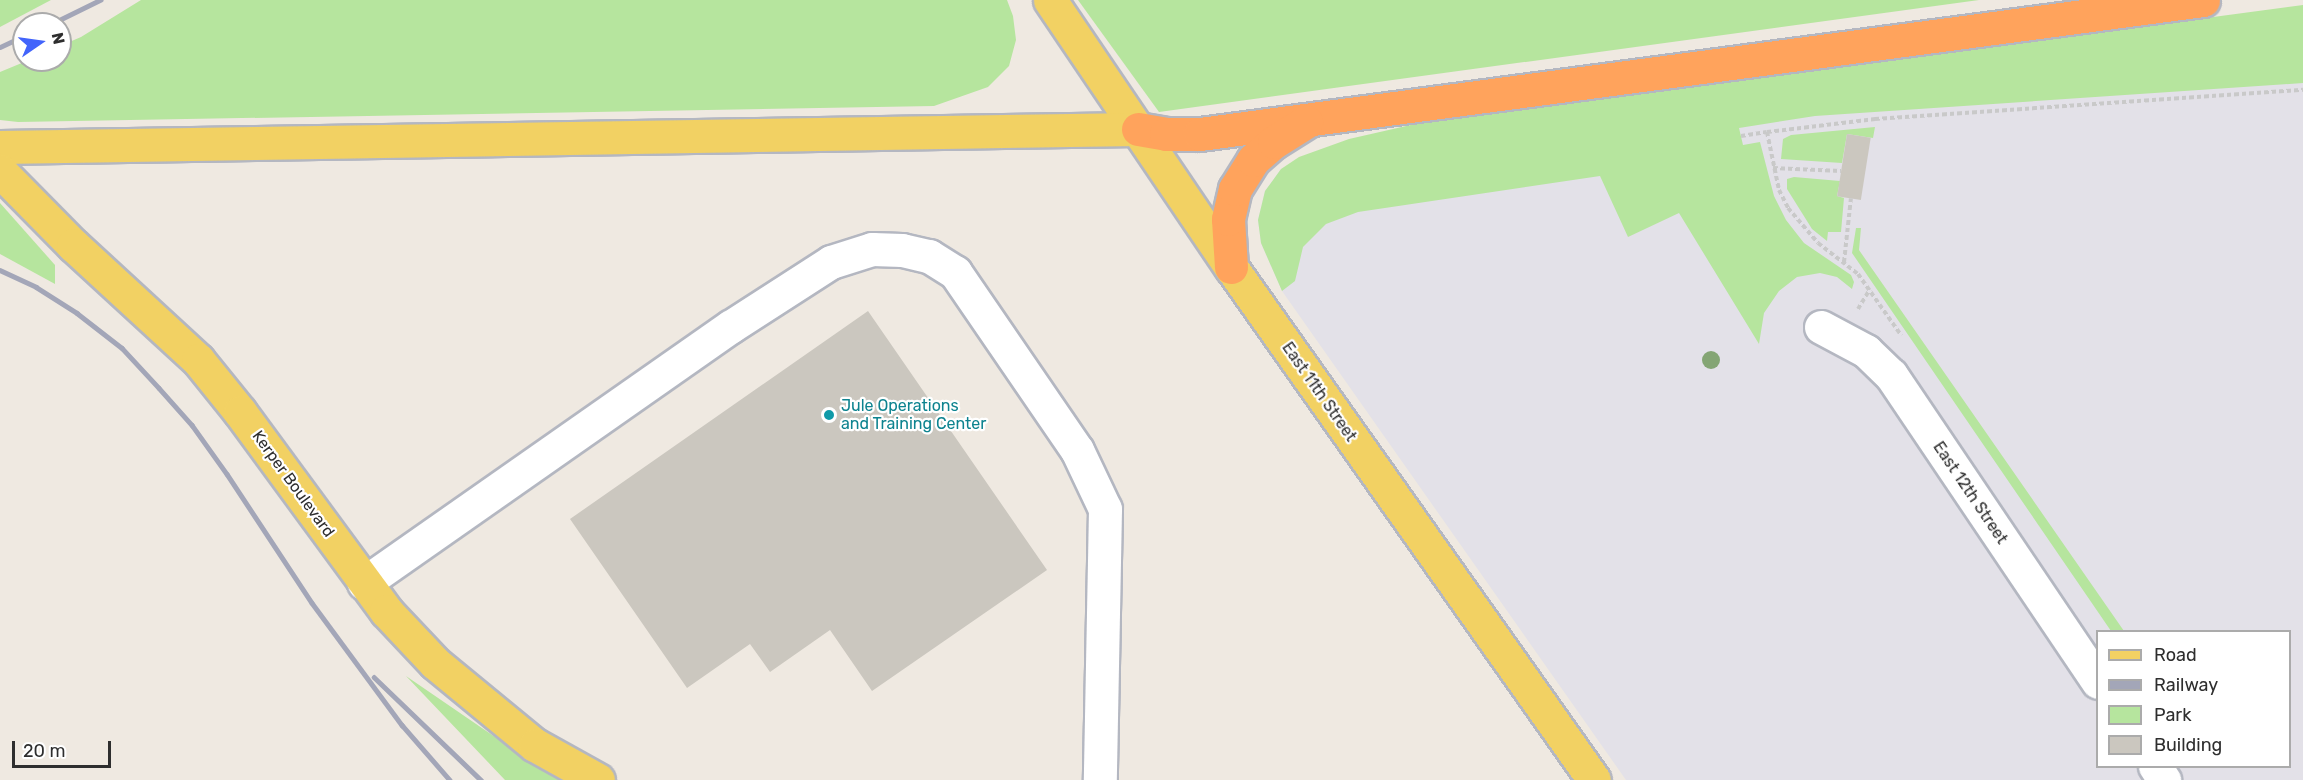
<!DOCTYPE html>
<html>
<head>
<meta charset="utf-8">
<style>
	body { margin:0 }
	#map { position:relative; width:2303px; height:780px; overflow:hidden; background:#efe9e1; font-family:Rubik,sans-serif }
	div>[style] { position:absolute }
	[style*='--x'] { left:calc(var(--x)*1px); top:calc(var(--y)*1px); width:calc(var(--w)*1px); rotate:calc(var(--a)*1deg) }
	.industrial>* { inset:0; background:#e3e1e8 }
	.green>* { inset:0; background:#b6e59e }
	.building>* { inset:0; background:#cbc7bf; transform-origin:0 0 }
	.path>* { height:4px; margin-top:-2px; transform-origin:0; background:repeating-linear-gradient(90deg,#c9c9c9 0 4.5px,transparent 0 7.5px) }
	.roads { filter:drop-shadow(2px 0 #b4b7c1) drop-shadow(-2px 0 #b4b7c1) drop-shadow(0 2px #b4b7c1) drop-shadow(0 -2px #b4b7c1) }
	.minor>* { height:33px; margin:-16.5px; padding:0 16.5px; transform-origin:16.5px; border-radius:16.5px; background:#fff }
	.major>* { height:33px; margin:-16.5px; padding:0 16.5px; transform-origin:16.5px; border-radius:16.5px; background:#f2d163 }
	.highway>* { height:33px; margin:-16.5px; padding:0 16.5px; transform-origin:16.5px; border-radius:16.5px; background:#ffa35c }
	.rail>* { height:4.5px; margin:-2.25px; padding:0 2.25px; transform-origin:2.25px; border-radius:2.25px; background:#a3a6b8 }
	.trees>* { width:18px; height:18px; margin:-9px; border-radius:50%; background:#84a574 }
	.dots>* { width:16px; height:16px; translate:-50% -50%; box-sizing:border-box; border:3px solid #fff; border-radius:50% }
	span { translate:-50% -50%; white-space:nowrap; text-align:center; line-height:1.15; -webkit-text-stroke:4.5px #fff; paint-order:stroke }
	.street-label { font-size:16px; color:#2e2e2e }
	.culture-label { font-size:16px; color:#0d838f }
	.left { translate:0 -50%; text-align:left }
	.legend { position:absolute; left:2096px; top:630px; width:195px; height:138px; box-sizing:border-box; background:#fff; border:2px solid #ababab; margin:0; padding:8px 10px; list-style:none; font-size:18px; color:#2e2e2e }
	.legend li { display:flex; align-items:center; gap:12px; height:30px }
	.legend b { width:30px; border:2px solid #ababab }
	.north { position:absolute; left:12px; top:12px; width:60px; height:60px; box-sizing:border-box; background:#fff; border:2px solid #ababab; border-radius:50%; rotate:77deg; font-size:16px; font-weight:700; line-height:24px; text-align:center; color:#2e2e2e }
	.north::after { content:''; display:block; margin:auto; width:21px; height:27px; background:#4264fb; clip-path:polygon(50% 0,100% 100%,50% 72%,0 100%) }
	.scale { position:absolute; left:12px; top:741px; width:99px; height:27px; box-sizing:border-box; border:3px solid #2e2e2e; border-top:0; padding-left:8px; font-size:18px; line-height:21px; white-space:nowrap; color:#2e2e2e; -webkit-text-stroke:4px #fff; paint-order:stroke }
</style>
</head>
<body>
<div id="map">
	<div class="industrial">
		<i style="clip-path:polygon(evenodd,2303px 59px,2303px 780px,1626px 780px,1282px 291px,1261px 243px,1258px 220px,1265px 191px,1281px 169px,2303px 59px,2098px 632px,2290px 632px,2290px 766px,2098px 766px,2098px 632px)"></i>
	</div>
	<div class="green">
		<i style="clip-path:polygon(0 0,51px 0,0 27px)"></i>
		<i style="clip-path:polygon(141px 0,1007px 0,1013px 16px,1016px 40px,1009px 66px,988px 87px,934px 106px,18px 122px,0 120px,0 72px,29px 60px,60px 60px,60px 46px,81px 37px)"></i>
		<i style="clip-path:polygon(1078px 0,1979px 0,1159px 112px)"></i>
		<i style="clip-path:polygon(2303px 5px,2303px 83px,1815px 116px,1739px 128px,1743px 145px,1760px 142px,1774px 196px,1786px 220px,1804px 243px,1851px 275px,1854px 282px,1852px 289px,1837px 277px,1820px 273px,1797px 277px,1779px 291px,1764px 313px,1759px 344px,1679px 213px,1628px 237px,1600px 176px,1358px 212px,1326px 224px,1303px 247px,1295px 281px,1282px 291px,1261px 243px,1258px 220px,1265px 191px,1281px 169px,1299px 157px,1349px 139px,1415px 124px)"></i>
		<i style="clip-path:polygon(1875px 127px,1873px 138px,1847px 134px,1842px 163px,1781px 159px,1783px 139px,1791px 135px)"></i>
		<i style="clip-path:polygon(1794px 177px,1840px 181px,1837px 196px,1844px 198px,1841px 232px,1828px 232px,1827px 241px,1812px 229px,1787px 189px,1787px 179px)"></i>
		<i style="clip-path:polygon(0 203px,55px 265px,55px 284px,0 254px)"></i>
		<i style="clip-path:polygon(1856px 228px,1861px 228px,1859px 250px,2124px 631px,2111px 631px,1852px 253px)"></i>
		<i style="clip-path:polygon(406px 676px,549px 774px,559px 780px,505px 780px)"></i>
	</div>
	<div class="building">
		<i style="left:1847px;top:134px;width:24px;height:63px;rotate:9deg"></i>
		<i style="clip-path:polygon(868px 311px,1047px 570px,872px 691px,830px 630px,770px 672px,750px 644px,687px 688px,570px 519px)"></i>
	</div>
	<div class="path">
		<i style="--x:1767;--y:132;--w:109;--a:-6.9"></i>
		<i style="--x:1875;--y:119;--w:429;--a:-3.9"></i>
		<i style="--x:1741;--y:136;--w:26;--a:-9"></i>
		<i style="--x:1767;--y:132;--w:59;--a:78.3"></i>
		<i style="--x:1779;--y:190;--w:20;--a:63"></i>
		<i style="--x:1788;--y:208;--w:46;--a:49.4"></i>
		<i style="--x:1818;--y:243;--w:51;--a:37.8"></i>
		<i style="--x:1858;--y:274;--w:75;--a:54.8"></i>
		<i style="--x:1773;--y:168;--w:68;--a:2.5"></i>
		<i style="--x:1844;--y:262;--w:64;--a:-83.8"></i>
		<i style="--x:1858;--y:309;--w:23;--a:-59"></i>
	</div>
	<div class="roads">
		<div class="minor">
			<i style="--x:1821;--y:327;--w:51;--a:28.1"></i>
			<i style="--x:1866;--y:351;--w:35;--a:44"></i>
			<i style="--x:1891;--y:375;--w:370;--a:56"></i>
			<i style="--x:364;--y:583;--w:447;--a:-35"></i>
			<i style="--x:730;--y:327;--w:120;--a:-32.8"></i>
			<i style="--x:831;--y:262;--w:43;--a:-17.6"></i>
			<i style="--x:872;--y:249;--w:30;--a:2"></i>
			<i style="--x:902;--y:250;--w:28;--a:13"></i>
			<i style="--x:929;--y:256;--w:31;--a:32"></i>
			<i style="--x:955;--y:272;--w:216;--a:55.6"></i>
			<i style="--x:1077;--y:450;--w:65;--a:64.6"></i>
			<i style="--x:1105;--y:509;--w:271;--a:91.1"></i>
			<i style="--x:2155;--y:766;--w:17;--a:57"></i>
		</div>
		<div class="major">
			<i style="--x:1050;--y:0;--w:323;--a:55.9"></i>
			<i style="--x:1231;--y:267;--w:628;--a:54.72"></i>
			<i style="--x:0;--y:147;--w:1138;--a:-0.91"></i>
			<i style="--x:0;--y:171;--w:104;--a:45.4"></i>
			<i style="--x:73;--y:245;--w:170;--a:42.6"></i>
			<i style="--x:198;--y:360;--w:67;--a:51.1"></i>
			<i style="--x:240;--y:412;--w:247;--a:53.7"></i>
			<i style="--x:386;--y:611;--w:71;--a:46.7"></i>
			<i style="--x:435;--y:663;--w:129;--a:39.4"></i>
			<i style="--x:535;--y:745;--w:72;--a:29.1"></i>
		</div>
		<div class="highway">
			<i style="--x:1138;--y:129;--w:28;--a:10"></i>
			<i style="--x:1166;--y:134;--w:34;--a:0"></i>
			<i style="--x:1200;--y:134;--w:1012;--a:-7.61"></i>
			<i style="--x:1231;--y:267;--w:48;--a:-93.6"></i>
			<i style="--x:1228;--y:219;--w:31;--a:-77"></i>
			<i style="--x:1235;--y:189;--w:34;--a:-58"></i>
			<i style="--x:1253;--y:160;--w:28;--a:-41"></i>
			<i style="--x:1274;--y:142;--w:38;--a:-32"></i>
		</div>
	</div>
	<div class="rail">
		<i style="--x:51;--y:24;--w:55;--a:-26.1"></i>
		<i style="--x:0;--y:47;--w:26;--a:-25"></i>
		<i style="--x:0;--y:270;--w:40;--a:25"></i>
		<i style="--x:36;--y:287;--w:49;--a:32.4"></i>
		<i style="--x:77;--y:313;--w:57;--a:37.9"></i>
		<i style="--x:122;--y:348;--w:54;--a:47.2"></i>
		<i style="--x:159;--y:388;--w:50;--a:48.3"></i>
		<i style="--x:192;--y:425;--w:60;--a:54.5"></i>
		<i style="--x:227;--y:474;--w:154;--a:56.6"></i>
		<i style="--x:312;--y:603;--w:152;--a:53.6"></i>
		<i style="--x:402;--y:725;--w:73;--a:48.9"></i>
		<i style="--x:374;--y:677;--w:149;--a:43.9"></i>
	</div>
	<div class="trees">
		<i style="left:1711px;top:360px"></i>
	</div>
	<div class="dots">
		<i style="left:829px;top:415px;background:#0f9aa8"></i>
	</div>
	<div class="street-label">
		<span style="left:1319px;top:392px;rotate:55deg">East 11th Street</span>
		<span style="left:293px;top:484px;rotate:54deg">Kerper Boulevard</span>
		<span style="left:1970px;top:493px;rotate:56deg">East 12th Street</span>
	</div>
	<div class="culture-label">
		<span class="left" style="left:841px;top:415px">Jule Operations<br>and Training Center</span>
	</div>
	<ul class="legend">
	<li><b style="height:8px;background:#f2d163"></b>Road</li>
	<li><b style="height:8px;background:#a3a6b8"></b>Railway</li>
	<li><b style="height:16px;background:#b6e59e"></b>Park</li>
	<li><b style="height:16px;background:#cbc7bf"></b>Building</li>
	</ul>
	<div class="north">N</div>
	<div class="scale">20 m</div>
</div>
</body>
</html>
